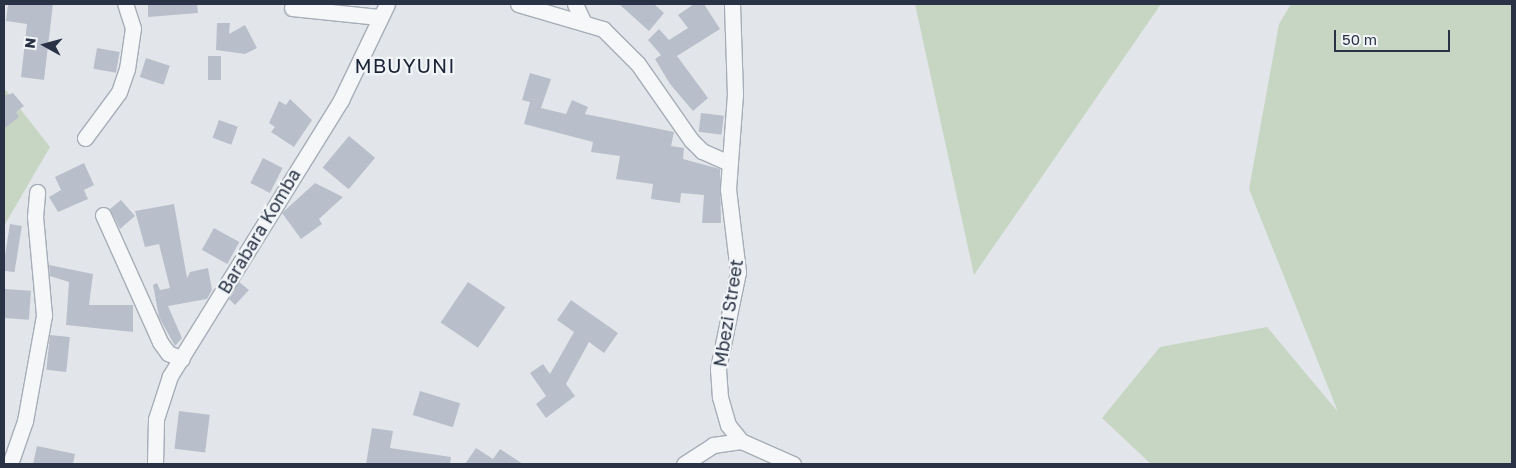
<!DOCTYPE html>
<html>
<head>
<meta charset="utf-8">
<style>
	body { margin:0 }
	#map { position:relative; width:1516px; height:468px; overflow:hidden; background:#e2e6eb; font-family:"Golos Text",sans-serif }
	div>[style] { position:absolute }
	[style*='--x'] { left:calc(var(--x)*1px); top:calc(var(--y)*1px); width:calc(var(--w)*1px); rotate:calc(var(--a)*1deg) }
	.green>* { inset:0; background:#c7d6c3 }
	.building>* { inset:0; background:#b9bfca; transform-origin:0 0 }
	.roads { filter:drop-shadow(1px 0 #a7adb6) drop-shadow(-1px 0 #a7adb6) drop-shadow(0 1px #a7adb6) drop-shadow(0 -1px #a7adb6) }
	.minor>* { height:15px; margin:-7.5px; padding:0 7.5px; transform-origin:7.5px; border-radius:7.5px; background:#f5f7f9 }
	span { translate:-50% -50%; white-space:nowrap; text-align:center; line-height:1.15; -webkit-text-stroke:4.5px #f2f5f8; paint-order:stroke }
	.street-label { font-size:18px; color:#293345 }
	.quarter-label { font-size:20px; color:#1b2436; letter-spacing:1px }
	.frame { position:absolute; inset:0; border:5px solid #293345; pointer-events:none }
	.north { position:absolute; left:20px; top:20px; width:50px; height:50px; -webkit-text-stroke:4px #f2f5f8; paint-order:stroke; rotate:277deg; font-size:14px; font-weight:700; line-height:20px; text-align:center; color:#293345 }
	.north::after { content:''; display:block; margin:auto; width:18px; height:22px; background:#293345; clip-path:polygon(50% 0,100% 100%,50% 72%,0 100%) }
	.scale { position:absolute; left:1334px; top:30px; width:116px; height:22px; box-sizing:border-box; border:2px solid #293345; border-top:0; padding-left:6px; font-size:15px; line-height:18px; white-space:nowrap; color:#293345; -webkit-text-stroke:4px #f2f5f8; paint-order:stroke }
</style>
</head>
<body>
<div id="map">
	<div class="green">
		<i style="clip-path:polygon(915px 4px,1161px 4px,974px 275px)"></i>
		<i style="clip-path:polygon(1291px 4px,1512px 4px,1512px 464px,1151px 464px,1102px 418px,1160px 347px,1267px 327px,1338px 412px,1249px 189px,1279px 24px)"></i>
		<i style="clip-path:polygon(4px 88px,50px 147px,4px 226px)"></i>
	</div>
	<div class="building">
		<i style="clip-path:polygon(8px 4px,53px 4px,44px 80px,21px 77px,27px 24px,6px 21px)"></i>
		<i style="clip-path:polygon(148px 4px,197px 4px,198px 13px,148px 17px)"></i>
		<i style="clip-path:polygon(619px 4px,654px 4px,664px 13px,649px 31px)"></i>
		<i style="clip-path:polygon(694px 4px,704px 4px,720px 29px,677px 56px,708px 98px,693px 111px,670px 84px,655px 59px,661px 55px,648px 40px,659px 29px,669px 40px,688px 28px,678px 15px)"></i>
		<i style="clip-path:polygon(217px 23px,230px 23px,229px 34px,245px 25px,257px 48px,245px 54px,216px 50px)"></i>
		<i style="left:97px;top:48px;width:23px;height:21px;rotate:10deg"></i>
		<i style="left:208px;top:56px;width:13px;height:24px"></i>
		<i style="left:146px;top:58px;width:25px;height:20px;rotate:18deg"></i>
		<i style="clip-path:polygon(530px 73px,551px 79px,541px 108px,566px 114px,572px 100px,588px 107px,585px 114px,674px 132px,671px 146px,684px 148px,683px 159px,720px 169px,721px 223px,702px 223px,704px 195px,681px 193px,680px 203px,651px 199px,653px 184px,616px 179px,620px 156px,591px 152px,593px 142px,524px 124px,530px 102px,522px 100px)"></i>
		<i style="clip-path:polygon(13px 93px,24px 106px,16px 112px,19px 117px,4px 129px,4px 96px)"></i>
		<i style="clip-path:polygon(290px 99px,312px 120px,294px 147px,271px 132px,275px 127px,269px 123px,279px 101px,286px 105px)"></i>
		<i style="left:701px;top:113px;width:23px;height:19px;rotate:7deg"></i>
		<i style="left:219px;top:120px;width:20px;height:19px;rotate:20deg"></i>
		<i style="left:349px;top:136px;width:34px;height:41px;rotate:40deg"></i>
		<i style="left:263px;top:158px;width:22px;height:28px;rotate:27deg"></i>
		<i style="clip-path:polygon(84px 163px,94px 185px,84px 190px,88px 199px,58px 212px,49px 197px,61px 190px,55px 177px)"></i>
		<i style="clip-path:polygon(315px 183px,343px 197px,319px 219px,322px 224px,301px 239px,282px 213px)"></i>
		<i style="clip-path:polygon(121px 200px,135px 216px,120px 229px,110px 209px)"></i>
		<i style="clip-path:polygon(174px 204px,187px 278px,190px 272px,208px 268px,212px 290px,207px 299px,168px 306px,182px 338px,175px 346px,159px 317px,153px 285px,157px 283px,160px 290px,170px 288px,159px 244px,145px 247px,135px 211px)"></i>
		<i style="left:10px;top:224px;width:12px;height:47px;rotate:9deg"></i>
		<i style="left:214px;top:228px;width:29px;height:25px;rotate:29deg"></i>
		<i style="clip-path:polygon(49px 265px,93px 274px,89px 305px,133px 305px,133px 332px,66px 325px,69px 282px,50px 276px)"></i>
		<i style="clip-path:polygon(239px 282px,249px 290px,235px 305px,229px 299px)"></i>
		<i style="left:468px;top:282px;width:45px;height:49px;rotate:34deg"></i>
		<i style="left:5px;top:289px;width:26px;height:29px;rotate:4deg"></i>
		<i style="clip-path:polygon(571px 300px,618px 333px,604px 353px,589px 342px,566px 384px,575px 396px,546px 418px,536px 404px,546px 396px,530px 373px,543px 364px,550px 374px,574px 332px,557px 320px)"></i>
		<i style="left:50px;top:335px;width:20px;height:35px;rotate:6deg"></i>
		<i style="left:420px;top:391px;width:42px;height:25px;rotate:17deg"></i>
		<i style="left:179px;top:411px;width:31px;height:38px;rotate:7deg"></i>
		<i style="clip-path:polygon(372px 428px,393px 431px,390px 448px,451px 457px,450px 464px,366px 464px)"></i>
		<i style="clip-path:polygon(37px 446px,75px 454px,73px 464px,33px 464px)"></i>
		<i style="clip-path:polygon(476px 448px,493px 459px,500px 449px,523px 464px,465px 464px)"></i>
	</div>
	<div class="roads">
		<div class="minor">
			<i style="--x:518;--y:4;--w:89;--a:16.4"></i>
			<i style="--x:603;--y:29;--w:49;--a:45"></i>
			<i style="--x:638;--y:64;--w:93;--a:55.1"></i>
			<i style="--x:691;--y:140;--w:16;--a:45"></i>
			<i style="--x:702;--y:151;--w:30;--a:24"></i>
			<i style="--x:575;--y:4;--w:19;--a:65"></i>
			<i style="--x:732;--y:4;--w:90;--a:88.1"></i>
			<i style="--x:735;--y:94;--w:95;--a:94.2"></i>
			<i style="--x:728;--y:189;--w:84;--a:83.1"></i>
			<i style="--x:738;--y:272;--w:99;--a:101.7"></i>
			<i style="--x:718;--y:369;--w:28;--a:86"></i>
			<i style="--x:720;--y:397;--w:29;--a:74"></i>
			<i style="--x:728;--y:425;--w:21;--a:51"></i>
			<i style="--x:741;--y:441;--w:57;--a:23.9"></i>
			<i style="--x:292;--y:8;--w:87;--a:5.9"></i>
			<i style="--x:85;--y:138;--w:57;--a:-53.5"></i>
			<i style="--x:119;--y:92;--w:24;--a:-71"></i>
			<i style="--x:127;--y:69;--w:41;--a:-81.7"></i>
			<i style="--x:133;--y:28;--w:25;--a:-108"></i>
			<i style="--x:103;--y:215;--w:139;--a:65.8"></i>
			<i style="--x:160;--y:342;--w:14;--a:54"></i>
			<i style="--x:168;--y:353;--w:15;--a:23"></i>
			<i style="--x:10;--y:464;--w:46;--a:-70.8"></i>
			<i style="--x:25;--y:421;--w:108;--a:-79.8"></i>
			<i style="--x:44;--y:315;--w:98;--a:-95.2"></i>
			<i style="--x:35;--y:217;--w:25;--a:-85"></i>
			<i style="--x:155;--y:464;--w:45;--a:-88.7"></i>
			<i style="--x:156;--y:419;--w:45;--a:-72"></i>
			<i style="--x:170;--y:376;--w:325;--a:-58.2"></i>
			<i style="--x:341;--y:100;--w:106;--a:-64.4"></i>
			<i style="--x:684;--y:464;--w:35;--a:-33"></i>
			<i style="--x:713;--y:445;--w:28;--a:-8"></i>
		</div>
	</div>
	<div class="street-label">
		<span style="left:259px;top:231px;rotate:-59deg">Barabara Komba</span>
		<span style="left:728px;top:313px;rotate:-81deg">Mbezi Street</span>
	</div>
	<div class="quarter-label">
		<span style="left:405px;top:65px">MBUYUNI</span>
	</div>
	<div class="frame"></div>
	<div class="north">N</div>
	<div class="scale">50 m</div>
</div>
</body>
</html>
